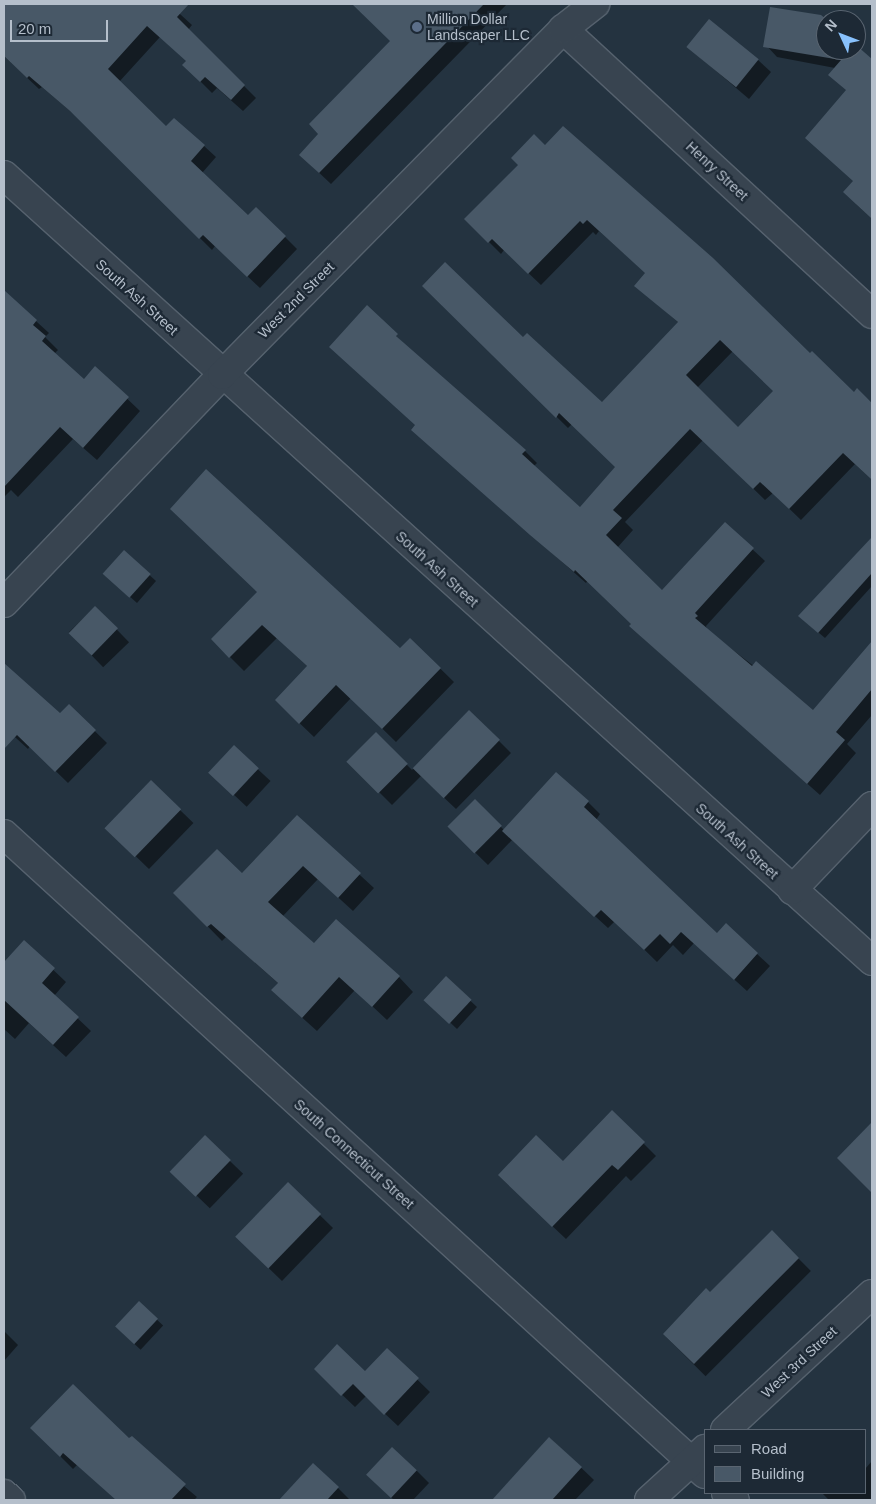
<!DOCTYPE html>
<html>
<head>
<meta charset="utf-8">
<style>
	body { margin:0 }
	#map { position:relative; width:876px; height:1504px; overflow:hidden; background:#243340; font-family:Helvetica,sans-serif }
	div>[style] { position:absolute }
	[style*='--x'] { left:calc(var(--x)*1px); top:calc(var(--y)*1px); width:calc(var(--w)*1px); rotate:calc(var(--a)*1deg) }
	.shadow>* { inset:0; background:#0007; transform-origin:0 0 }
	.building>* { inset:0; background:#485867; transform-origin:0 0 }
	.roads { filter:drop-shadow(1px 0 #56626e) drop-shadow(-1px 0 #56626e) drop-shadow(0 1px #56626e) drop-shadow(0 -1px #56626e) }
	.minor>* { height:28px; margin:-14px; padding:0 14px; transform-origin:14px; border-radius:14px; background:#384450 }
	.tertiary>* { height:28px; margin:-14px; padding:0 14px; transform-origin:14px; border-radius:14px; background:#384450 }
	.dots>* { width:14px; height:14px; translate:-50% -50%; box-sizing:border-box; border:2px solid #1d2935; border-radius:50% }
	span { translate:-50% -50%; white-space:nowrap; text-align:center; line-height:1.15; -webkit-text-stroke:4.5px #1d2935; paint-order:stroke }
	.poi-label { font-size:14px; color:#b5bfcb }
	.left { translate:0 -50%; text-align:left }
	.street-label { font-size:14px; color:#b5bfcb }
	.frame { position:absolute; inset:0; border:5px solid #b5bfcb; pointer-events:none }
	.legend { position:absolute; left:704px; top:1429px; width:162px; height:65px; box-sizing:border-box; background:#1d2935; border:1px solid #5a6571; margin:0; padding:6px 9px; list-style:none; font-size:15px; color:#b5bfcb }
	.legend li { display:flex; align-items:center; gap:10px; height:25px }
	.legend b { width:25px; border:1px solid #5a6571 }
	.north { position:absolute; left:816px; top:10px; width:50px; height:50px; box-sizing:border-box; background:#1d2935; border:1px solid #5a6571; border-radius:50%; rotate:313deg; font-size:14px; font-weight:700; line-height:20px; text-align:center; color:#b5bfcb }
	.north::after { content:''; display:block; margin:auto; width:18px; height:22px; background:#88c1fc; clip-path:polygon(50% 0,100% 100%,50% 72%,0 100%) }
	.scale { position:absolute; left:10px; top:20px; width:98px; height:22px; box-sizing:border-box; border:2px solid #b5bfcb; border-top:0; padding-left:6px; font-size:15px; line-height:18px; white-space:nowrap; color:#b5bfcb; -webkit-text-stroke:4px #1d2935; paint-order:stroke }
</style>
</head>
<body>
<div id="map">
	<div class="shadow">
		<i style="clip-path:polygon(4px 4px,35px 4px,58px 27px,80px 4px,137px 4px,143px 10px,148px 4px,169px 4px,192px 25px,188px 30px,256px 98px,243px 111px,217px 88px,212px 93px,184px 65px,187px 61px,160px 37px,119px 82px,167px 128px,204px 146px,216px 157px,202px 173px,248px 217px,256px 208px,297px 249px,260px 288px,215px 246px,212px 250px,83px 122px,42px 87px,39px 89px,4px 56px)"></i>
		<i style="clip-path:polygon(369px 4px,507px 4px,331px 184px,313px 167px,320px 134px,391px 41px,361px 12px)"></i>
		<i style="clip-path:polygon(765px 44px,826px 50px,856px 50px,856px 46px,872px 60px,872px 90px,847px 81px,835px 68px,777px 57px)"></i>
		<i style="clip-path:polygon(688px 47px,758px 60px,771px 72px,749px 99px)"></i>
		<i style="clip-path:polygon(835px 105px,872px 139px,872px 219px,856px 204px,854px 181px)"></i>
		<i style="clip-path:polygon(evenodd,545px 146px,810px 355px,854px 393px,857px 390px,872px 403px,872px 480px,855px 464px,801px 520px,773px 493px,765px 500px,703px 440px,625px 522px,633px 530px,617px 548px,662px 592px,725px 524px,765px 561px,706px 626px,707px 630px,813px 712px,863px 654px,872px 662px,872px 715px,847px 744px,856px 753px,820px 795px,643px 638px,633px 624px,588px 580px,586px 583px,425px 441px,416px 426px,367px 307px,408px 348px,525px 451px,537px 463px,533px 467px,580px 508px,617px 467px,572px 424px,568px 428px,424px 286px,523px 339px,602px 403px,679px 323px,636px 286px,646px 273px,599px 231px,596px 235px,593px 232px,541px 285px,504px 250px,501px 254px,466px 219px,545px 146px,733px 351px,775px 391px,738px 429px,697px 388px,733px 351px)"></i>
		<i style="clip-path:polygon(4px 299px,10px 306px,14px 301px,49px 333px,45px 337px,58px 350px,54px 354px,84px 380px,95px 368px,140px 411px,97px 460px,73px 439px,18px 497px,11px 490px,4px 497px)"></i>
		<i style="clip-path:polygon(864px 548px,872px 556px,872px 586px,825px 638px,806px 622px)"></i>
		<i style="clip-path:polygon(124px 552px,156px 581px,137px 603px,111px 580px)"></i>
		<i style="clip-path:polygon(259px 593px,400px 650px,410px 639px,454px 682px,396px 742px,351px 698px,314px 737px,290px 714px,308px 667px,277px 638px,244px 671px,212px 639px)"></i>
		<i style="left:95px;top:607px;width:49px;height:36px;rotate:46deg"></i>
		<i style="clip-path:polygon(13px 673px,60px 715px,69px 706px,107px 743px,68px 783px,30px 746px,28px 749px,4px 727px,4px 683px)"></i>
		<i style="clip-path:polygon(469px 711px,511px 753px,456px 809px,421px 776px,392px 805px,349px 762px,376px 734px,412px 770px)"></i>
		<i style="left:234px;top:747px;width:50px;height:35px;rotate:43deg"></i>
		<i style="left:151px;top:782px;width:59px;height:64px;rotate:44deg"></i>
		<i style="clip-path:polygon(475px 801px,504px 830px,588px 802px,600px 814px,596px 820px,717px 935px,726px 925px,770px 966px,747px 991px,694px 943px,683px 955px,673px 945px,657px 962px,615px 921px,608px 928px,512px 840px,488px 865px,449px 827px)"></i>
		<i style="clip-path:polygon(297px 817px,374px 888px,353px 911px,318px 879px,282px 917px,314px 945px,399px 977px,413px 992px,387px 1020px,355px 990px,317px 1031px,287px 1004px,279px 984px,226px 937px,222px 941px,175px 893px,242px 875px)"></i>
		<i style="clip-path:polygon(24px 942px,66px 982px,54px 996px,91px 1031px,66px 1057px,29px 1023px,15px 1039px,4px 1029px,4px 964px)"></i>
		<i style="clip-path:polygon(446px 978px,477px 1007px,457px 1029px,432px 1005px)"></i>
		<i style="clip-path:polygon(612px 1112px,656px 1156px,631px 1181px,626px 1176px,566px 1239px,512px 1188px,563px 1162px)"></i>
		<i style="clip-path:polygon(872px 1123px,872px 1191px,839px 1158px)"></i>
		<i style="left:205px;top:1137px;width:53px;height:48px;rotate:44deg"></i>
		<i style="clip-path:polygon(288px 1184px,333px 1228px,282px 1281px,250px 1250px)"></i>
		<i style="left:772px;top:1232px;width:55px;height:149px;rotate:45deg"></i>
		<i style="left:139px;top:1303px;width:33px;height:33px;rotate:43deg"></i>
		<i style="clip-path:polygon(4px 1331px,18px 1345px,4px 1361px)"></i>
		<i style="clip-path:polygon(387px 1350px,430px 1392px,398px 1426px,366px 1396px,355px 1407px,315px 1369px,365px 1372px)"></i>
		<i style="clip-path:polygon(32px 1428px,129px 1440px,197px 1497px,194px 1500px,117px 1500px,77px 1465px,73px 1469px)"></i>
		<i style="clip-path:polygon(550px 1438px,594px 1480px,575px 1500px,494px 1500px)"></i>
		<i style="clip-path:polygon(872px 1461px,872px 1500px,829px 1500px,822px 1493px,865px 1493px,865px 1469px)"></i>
		<i style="clip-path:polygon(416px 1470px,429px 1483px,413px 1500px,394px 1500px,368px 1476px)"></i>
		<i style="clip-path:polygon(338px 1488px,350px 1500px,299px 1500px,290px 1491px)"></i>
	</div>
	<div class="building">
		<i style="clip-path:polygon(4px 4px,189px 4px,177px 17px,245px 85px,231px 100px,205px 77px,200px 82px,182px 65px,186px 61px,147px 26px,108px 69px,166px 126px,174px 118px,205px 145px,191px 161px,248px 215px,256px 207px,286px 236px,247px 277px,203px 235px,199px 239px,70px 111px,29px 76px,27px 78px,4px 56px)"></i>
		<i style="clip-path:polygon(352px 4px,484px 4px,319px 173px,299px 155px,318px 134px,309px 124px,390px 41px)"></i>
		<i style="clip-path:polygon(770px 7px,821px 15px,827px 20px,826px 50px,856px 50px,856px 45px,872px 59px,872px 219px,843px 192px,853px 181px,805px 138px,846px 90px,828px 75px,841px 60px,763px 47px)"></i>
		<i style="left:709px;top:19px;width:64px;height:36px;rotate:39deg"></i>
		<i style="clip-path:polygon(evenodd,563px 126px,713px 258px,810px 353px,812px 351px,854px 392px,857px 388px,872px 403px,872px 480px,843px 453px,789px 509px,760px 482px,753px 489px,690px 429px,613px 510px,622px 518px,606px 535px,662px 590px,725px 522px,754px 548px,695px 613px,698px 616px,695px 618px,752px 666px,756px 661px,813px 710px,872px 641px,872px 689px,836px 732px,845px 740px,807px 784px,629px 626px,631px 624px,575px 570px,574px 572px,530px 535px,411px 430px,415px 425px,329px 347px,367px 305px,398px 334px,396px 336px,526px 450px,522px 454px,580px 507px,615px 467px,559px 413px,556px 418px,422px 286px,445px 262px,523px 337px,527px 333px,602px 402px,678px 322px,634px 286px,645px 273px,587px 220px,583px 224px,580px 221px,528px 274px,492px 239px,488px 243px,464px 219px,518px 165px,511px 158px,534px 134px,545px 145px,563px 126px,720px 340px,773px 391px,738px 427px,686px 375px,720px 340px)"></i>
		<i style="clip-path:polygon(4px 290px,37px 320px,33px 325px,46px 336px,42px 341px,84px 379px,95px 366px,129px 397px,83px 448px,60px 427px,4px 487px)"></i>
		<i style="clip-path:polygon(206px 469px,400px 648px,410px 638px,441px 668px,382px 729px,336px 685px,299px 724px,275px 700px,307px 666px,262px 625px,229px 658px,211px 639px,257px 592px,170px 509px)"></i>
		<i style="clip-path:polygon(872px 537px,872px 573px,818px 633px,798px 616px)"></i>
		<i style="left:124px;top:550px;width:36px;height:32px;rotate:42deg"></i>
		<i style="left:95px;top:606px;width:32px;height:38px;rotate:44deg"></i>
		<i style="clip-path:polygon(4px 663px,60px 713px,69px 704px,96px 730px,55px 772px,17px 735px,4px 749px)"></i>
		<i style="left:469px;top:710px;width:43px;height:81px;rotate:44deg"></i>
		<i style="left:376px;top:732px;width:45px;height:42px;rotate:45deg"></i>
		<i style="left:234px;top:745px;width:34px;height:38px;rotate:43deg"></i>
		<i style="clip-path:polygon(556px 772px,589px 801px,584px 807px,717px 933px,726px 923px,758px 953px,734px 980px,681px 932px,670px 944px,660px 934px,644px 950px,601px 910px,594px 917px,502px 831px)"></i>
		<i style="left:151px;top:780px;width:42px;height:67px;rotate:44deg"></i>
		<i style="left:475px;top:799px;width:38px;height:39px;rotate:45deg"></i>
		<i style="clip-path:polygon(297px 815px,361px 873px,338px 898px,303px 866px,268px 902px,314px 943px,336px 919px,400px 976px,372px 1007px,339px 977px,302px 1018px,271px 990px,278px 983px,211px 924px,207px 927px,173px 893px,217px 849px,242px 873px)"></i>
		<i style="clip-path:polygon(24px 940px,55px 968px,42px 983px,79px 1017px,53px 1045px,4px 1000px,4px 962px)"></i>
		<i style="left:446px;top:976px;width:35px;height:33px;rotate:43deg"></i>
		<i style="clip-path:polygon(612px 1110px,645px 1142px,618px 1170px,612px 1165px,552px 1227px,498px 1175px,536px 1135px,563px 1161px)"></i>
		<i style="clip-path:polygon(872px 1122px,872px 1193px,837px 1158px)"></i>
		<i style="left:205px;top:1135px;width:36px;height:51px;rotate:44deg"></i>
		<i style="left:288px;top:1182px;width:46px;height:76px;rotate:44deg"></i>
		<i style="clip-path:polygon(772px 1230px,799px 1258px,694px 1364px,663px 1334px,706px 1288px,710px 1292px)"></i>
		<i style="left:139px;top:1301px;width:26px;height:35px;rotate:43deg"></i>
		<i style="clip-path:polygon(337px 1344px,365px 1371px,387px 1348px,419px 1378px,384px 1415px,353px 1384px,341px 1396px,314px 1369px)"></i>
		<i style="clip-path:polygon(73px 1384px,129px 1438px,132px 1436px,186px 1484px,171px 1500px,116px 1500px,63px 1453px,60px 1457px,30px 1428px)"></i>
		<i style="clip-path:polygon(549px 1437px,582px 1467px,552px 1500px,492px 1500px)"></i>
		<i style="left:392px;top:1447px;width:34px;height:38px;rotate:43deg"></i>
		<i style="clip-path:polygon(313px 1463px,339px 1487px,327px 1500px,279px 1500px)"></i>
	</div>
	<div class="roads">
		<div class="minor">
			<i style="--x:563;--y:29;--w:420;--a:42.7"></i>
			<i style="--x:4;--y:175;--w:1171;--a:42.16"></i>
			<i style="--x:4;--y:603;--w:315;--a:-46.3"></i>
			<i style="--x:222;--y:375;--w:486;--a:-45.4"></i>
			<i style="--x:563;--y:29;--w:41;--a:-38"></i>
			<i style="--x:4;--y:834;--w:949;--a:42.4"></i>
			<i style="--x:792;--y:890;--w:116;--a:-46.4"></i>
			<i style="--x:726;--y:1493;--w:11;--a:38"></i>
			<i style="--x:4;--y:1494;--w:9;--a:41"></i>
		</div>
		<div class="tertiary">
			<i style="--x:725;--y:1430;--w:200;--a:-42.8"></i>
			<i style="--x:649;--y:1500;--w:76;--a:-42.3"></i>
		</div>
	</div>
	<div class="dots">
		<i style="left:417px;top:27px;background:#5c6f8a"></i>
	</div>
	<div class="poi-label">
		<span class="left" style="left:427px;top:27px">Million Dollar<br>Landscaper LLC</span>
	</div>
	<div class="street-label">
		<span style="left:717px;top:171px;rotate:43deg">Henry Street</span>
		<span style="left:137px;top:297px;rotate:42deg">South Ash Street</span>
		<span style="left:296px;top:300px;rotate:-45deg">West 2nd Street</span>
		<span style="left:437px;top:569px;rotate:42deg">South Ash Street</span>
		<span style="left:737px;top:841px;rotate:42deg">South Ash Street</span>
		<span style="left:354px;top:1154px;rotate:42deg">South Connecticut Street</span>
		<span style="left:799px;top:1362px;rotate:-43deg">West 3rd Street</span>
	</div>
	<div class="frame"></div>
	<ul class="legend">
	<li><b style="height:6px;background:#384450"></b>Road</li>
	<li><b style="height:14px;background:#485867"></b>Building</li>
	</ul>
	<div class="north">N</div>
	<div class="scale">20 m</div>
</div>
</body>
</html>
